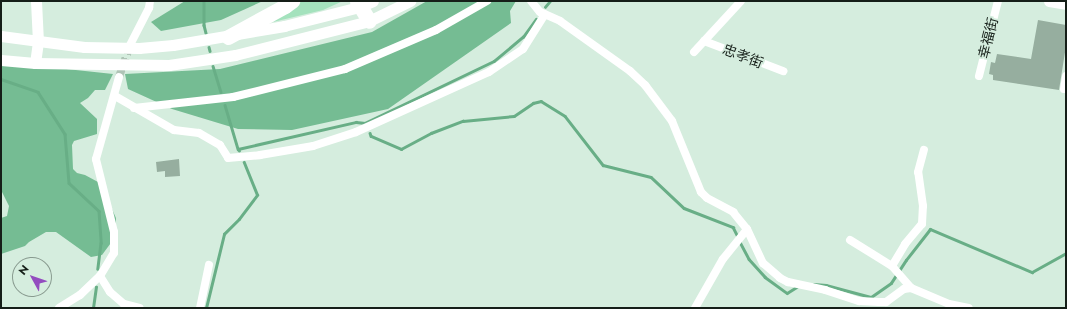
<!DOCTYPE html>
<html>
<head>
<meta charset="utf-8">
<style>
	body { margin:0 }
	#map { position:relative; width:1067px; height:309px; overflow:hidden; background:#d5edde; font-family:Jost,"Noto Sans TC",sans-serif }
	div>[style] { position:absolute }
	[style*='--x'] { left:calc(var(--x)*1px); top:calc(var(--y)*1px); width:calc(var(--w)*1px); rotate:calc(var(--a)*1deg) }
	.green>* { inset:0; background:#a4e2bd }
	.forest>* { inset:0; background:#75bc93 }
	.stream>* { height:2.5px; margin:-1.25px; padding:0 1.25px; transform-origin:1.25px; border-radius:1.25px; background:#68ae86 }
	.building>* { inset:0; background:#96ae9f }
	.street-tunnel>* { height:8px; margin-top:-4px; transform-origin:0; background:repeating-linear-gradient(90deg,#afc4b6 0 8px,transparent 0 12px) }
	.street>* { height:8px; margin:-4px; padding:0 4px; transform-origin:4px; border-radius:4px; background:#fff }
	.secondary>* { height:11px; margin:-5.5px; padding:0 5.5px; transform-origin:5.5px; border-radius:5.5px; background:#fff }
	.highway>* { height:15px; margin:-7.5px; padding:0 7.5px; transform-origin:7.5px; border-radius:7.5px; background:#fff }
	span { translate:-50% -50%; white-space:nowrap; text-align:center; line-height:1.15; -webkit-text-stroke:3.5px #d5edde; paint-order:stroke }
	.street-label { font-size:14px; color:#151e18 }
	.frame { position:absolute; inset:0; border:2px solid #151e18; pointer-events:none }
	.north { position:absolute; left:12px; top:257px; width:40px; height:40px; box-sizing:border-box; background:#d5edde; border:1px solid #889a8f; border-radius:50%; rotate:310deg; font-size:11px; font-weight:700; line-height:16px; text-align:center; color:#151e18 }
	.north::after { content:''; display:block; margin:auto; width:14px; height:18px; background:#934cbf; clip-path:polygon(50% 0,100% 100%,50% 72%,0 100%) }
</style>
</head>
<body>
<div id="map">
	<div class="green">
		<i style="clip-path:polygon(299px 1px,343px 1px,323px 10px,273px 22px)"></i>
	</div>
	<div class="forest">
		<i style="clip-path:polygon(185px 1px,263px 1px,221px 20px,161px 31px,151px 22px)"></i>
		<i style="clip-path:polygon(427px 1px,516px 1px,510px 11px,511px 23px,388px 109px,292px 130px,238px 129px,172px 109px,128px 89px,125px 74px,220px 69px,372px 32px)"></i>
		<i style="clip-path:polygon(1px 62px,113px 74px,105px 90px,95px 90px,88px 98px,80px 103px,97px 119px,97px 134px,74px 141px,72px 145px,73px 169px,77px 173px,85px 175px,98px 182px,102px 187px,116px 218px,116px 236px,102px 255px,91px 257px,56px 232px,46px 232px,29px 242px,25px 246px,1px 254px,1px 218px,7px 216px,9px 206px,1px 190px)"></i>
	</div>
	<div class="stream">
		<i style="--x:204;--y:1;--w:24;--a:90"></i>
		<i style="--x:204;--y:25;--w:8;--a:76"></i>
		<i style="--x:545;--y:7;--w:8;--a:-50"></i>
		<i style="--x:209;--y:47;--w:4;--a:76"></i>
		<i style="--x:213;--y:66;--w:27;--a:73"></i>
		<i style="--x:1;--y:79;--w:39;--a:19"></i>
		<i style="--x:38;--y:92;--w:50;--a:57.3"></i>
		<i style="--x:65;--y:134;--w:49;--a:85.3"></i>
		<i style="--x:69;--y:183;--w:41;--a:43"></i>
		<i style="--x:99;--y:211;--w:32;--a:86"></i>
		<i style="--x:101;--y:243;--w:26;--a:97"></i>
		<i style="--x:225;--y:105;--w:46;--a:73.5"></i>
		<i style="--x:365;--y:123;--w:143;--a:-25.7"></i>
		<i style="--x:494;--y:61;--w:38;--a:-40"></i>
		<i style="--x:523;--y:37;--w:22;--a:-54"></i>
		<i style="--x:370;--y:133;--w:3;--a:72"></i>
		<i style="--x:371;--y:136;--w:33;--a:23"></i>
		<i style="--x:401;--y:149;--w:34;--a:-28"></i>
		<i style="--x:431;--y:133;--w:34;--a:-21"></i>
		<i style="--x:463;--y:121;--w:51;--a:-5.6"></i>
		<i style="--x:514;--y:116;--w:23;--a:-34"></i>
		<i style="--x:533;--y:103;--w:8;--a:-14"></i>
		<i style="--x:541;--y:101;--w:28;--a:32"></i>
		<i style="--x:565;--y:116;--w:62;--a:52.2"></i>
		<i style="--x:603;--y:165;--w:49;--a:14"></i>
		<i style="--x:651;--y:177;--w:45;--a:43.2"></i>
		<i style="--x:684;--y:208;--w:53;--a:21.2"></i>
		<i style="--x:733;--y:227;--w:11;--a:63"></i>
		<i style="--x:239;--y:151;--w:2;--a:-117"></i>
		<i style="--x:238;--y:149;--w:121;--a:-12.9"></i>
		<i style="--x:356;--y:122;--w:9;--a:6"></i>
		<i style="--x:740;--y:242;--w:19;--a:62"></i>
		<i style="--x:749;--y:259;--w:24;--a:48"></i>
		<i style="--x:765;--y:277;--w:27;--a:36"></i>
		<i style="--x:787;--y:293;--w:13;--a:-32"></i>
		<i style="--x:814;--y:284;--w:12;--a:5"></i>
		<i style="--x:826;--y:285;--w:47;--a:14.9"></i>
		<i style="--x:871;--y:297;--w:24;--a:-35"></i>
		<i style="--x:891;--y:283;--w:27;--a:-57"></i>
		<i style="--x:906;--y:260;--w:39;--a:-52"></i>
		<i style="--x:930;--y:229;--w:111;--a:22.9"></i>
		<i style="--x:1032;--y:272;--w:39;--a:-29"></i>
		<i style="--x:93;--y:308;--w:21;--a:-82"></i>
		<i style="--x:206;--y:308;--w:76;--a:-76.3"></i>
		<i style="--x:224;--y:234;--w:21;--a:-45"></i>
		<i style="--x:239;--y:219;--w:30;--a:-53"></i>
		<i style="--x:257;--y:195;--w:35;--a:-112"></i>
	</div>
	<div class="building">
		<i style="clip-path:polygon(1038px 20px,1066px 25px,1066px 46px,1059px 90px,993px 80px,993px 75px,989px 74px,991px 62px,995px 63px,997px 54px,1031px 59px)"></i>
		<i style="clip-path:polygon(179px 159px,180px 176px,165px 177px,165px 171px,157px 172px,156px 162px)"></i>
	</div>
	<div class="street-tunnel">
		<i style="--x:119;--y:77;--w:34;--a:-71"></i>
	</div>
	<div class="street">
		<i style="--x:531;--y:1;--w:14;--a:51"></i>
		<i style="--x:540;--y:12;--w:22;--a:24"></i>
		<i style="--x:560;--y:21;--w:86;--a:35.5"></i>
		<i style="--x:630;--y:71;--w:21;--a:43"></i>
		<i style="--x:645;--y:85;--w:45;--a:53.1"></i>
		<i style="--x:672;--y:121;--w:77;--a:67.8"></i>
		<i style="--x:701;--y:192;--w:8;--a:45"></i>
		<i style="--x:707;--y:198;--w:30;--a:28"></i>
		<i style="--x:733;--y:212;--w:22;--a:51"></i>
		<i style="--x:747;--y:229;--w:38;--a:65"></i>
		<i style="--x:763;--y:263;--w:23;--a:41"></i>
		<i style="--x:780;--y:278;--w:9;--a:27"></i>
		<i style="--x:788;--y:282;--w:38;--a:12"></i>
		<i style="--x:825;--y:290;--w:36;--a:18"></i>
		<i style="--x:859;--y:301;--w:20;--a:3"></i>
		<i style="--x:879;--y:302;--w:7;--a:0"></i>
		<i style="--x:886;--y:302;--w:22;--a:-36"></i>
		<i style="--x:904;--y:289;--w:7;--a:-8"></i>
		<i style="--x:911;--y:288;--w:41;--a:22.8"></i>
		<i style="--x:949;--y:304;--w:20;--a:11"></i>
		<i style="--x:704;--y:41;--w:85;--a:20.8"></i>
		<i style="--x:130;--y:45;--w:42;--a:-62.8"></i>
		<i style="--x:149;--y:8;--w:7;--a:-82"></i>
		<i style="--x:694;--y:52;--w:69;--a:-47.3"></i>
		<i style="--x:979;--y:76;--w:77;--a:-75.8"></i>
		<i style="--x:1064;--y:89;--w:13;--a:-81"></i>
		<i style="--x:115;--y:96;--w:68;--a:30"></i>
		<i style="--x:174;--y:130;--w:25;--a:7"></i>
		<i style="--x:199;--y:133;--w:24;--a:30"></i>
		<i style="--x:220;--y:145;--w:15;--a:58"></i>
		<i style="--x:228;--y:158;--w:32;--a:-5"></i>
		<i style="--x:260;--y:155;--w:54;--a:-9.6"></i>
		<i style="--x:313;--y:146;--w:45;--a:-18"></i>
		<i style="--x:356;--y:132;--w:146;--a:-24.3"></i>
		<i style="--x:489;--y:72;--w:41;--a:-34.1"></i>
		<i style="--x:523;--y:49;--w:41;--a:-57.8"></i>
		<i style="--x:134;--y:108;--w:100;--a:-6.3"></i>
		<i style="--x:233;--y:97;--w:115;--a:-14"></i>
		<i style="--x:345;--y:69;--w:99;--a:-23.2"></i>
		<i style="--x:436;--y:30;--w:59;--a:-29.6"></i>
		<i style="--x:850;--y:240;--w:49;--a:31.8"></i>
		<i style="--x:892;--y:266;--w:26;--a:-59"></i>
		<i style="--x:905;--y:244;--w:26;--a:-50"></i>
		<i style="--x:922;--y:224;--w:18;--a:-87"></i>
		<i style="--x:923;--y:206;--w:34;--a:-98"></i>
		<i style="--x:918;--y:172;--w:23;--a:-75"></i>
		<i style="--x:892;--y:266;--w:29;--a:49"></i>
		<i style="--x:100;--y:276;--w:19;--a:58"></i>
		<i style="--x:110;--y:292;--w:18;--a:41"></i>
		<i style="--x:124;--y:304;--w:16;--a:14"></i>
		<i style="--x:59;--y:308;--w:25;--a:-32"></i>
		<i style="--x:80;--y:295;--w:28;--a:-44"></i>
		<i style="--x:100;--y:276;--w:27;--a:-59"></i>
		<i style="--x:114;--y:253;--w:21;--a:-90"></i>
		<i style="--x:114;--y:232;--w:75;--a:-103.9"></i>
		<i style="--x:96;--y:159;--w:85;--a:-74.3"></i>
		<i style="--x:200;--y:308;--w:44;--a:-78.2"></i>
		<i style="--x:695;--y:308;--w:56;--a:-60.3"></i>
		<i style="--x:723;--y:259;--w:38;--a:-51"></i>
	</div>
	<div class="secondary">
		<i style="--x:1049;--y:1;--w:17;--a:10"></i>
		<i style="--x:1;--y:36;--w:84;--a:7.5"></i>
		<i style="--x:84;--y:47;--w:55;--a:1"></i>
		<i style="--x:139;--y:48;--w:34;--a:-5"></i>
		<i style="--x:173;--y:45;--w:113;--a:-9.7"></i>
		<i style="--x:284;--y:26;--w:77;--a:-14.2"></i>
		<i style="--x:359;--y:7;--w:15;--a:-23"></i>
		<i style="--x:1;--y:60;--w:34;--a:5"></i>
		<i style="--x:35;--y:63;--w:134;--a:0.9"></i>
		<i style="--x:169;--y:65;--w:67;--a:-8.6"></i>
		<i style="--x:235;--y:55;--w:138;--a:-14.2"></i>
		<i style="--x:369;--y:21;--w:46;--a:-26"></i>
		<i style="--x:35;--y:63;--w:21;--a:-82"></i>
		<i style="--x:38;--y:42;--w:41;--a:-92.8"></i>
	</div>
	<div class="highway">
		<i style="--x:357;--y:1;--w:23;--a:59"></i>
		<i style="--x:228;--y:37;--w:65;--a:-28.5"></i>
		<i style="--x:285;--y:6;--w:9;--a:-36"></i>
	</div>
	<div class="street-label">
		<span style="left:988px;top:38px;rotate:-76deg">幸福街</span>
		<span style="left:743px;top:56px;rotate:21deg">忠孝街</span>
	</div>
	<div class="frame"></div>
	<div class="north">N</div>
</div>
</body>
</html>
